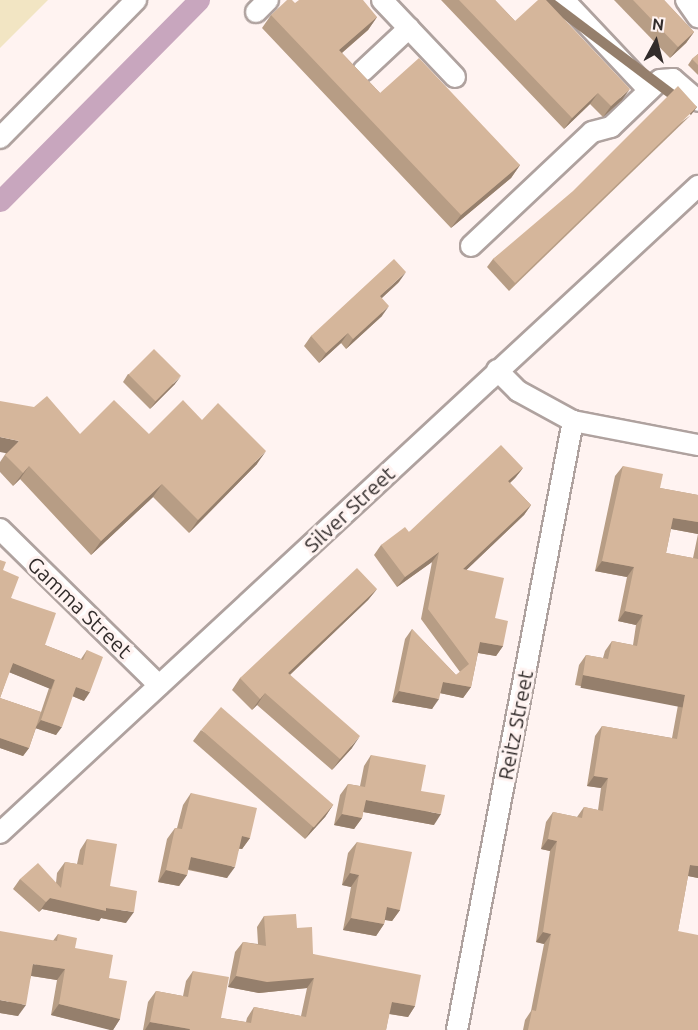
<!DOCTYPE html>
<html>
<head>
<meta charset="utf-8">
<style>
	body { margin:0 }
	#map { position:relative; width:698px; height:1030px; overflow:hidden; background:#fff3f1; font-family:Ubuntu,sans-serif }
	div>[style] { position:absolute }
	[style*='--x'] { left:calc(var(--x)*1px); top:calc(var(--y)*1px); width:calc(var(--w)*1px); rotate:calc(var(--a)*1deg) }
	.green>* { inset:0; background:#f2e5c3 }
	.canal>* { height:21px; margin:-10.5px; padding:0 10.5px; transform-origin:10.5px; border-radius:10.5px; background:#c8a6be }
	.roads { filter:drop-shadow(2px 0 #afa29f) drop-shadow(-2px 0 #afa29f) drop-shadow(0 2px #afa29f) drop-shadow(0 -2px #afa29f) }
	.minor>* { height:20px; margin:-10px; padding:0 10px; transform-origin:10px; border-radius:10px; background:#fff }
	.wall>* { inset:0; background:#b79d85 }
	.shaded-wall>* { inset:0; background:#957f6c; transform-origin:0 0 }
	.building>* { inset:0; background:#d5b69b; transform-origin:0 0 }
	span { translate:-50% -50%; white-space:nowrap; text-align:center; line-height:1.15; -webkit-text-stroke:6px #fff3f1; paint-order:stroke }
	.street-label { font-size:21px; color:#322c2b }
	.north { position:absolute; left:626px; top:12px; width:60px; height:60px; -webkit-text-stroke:4px #fff3f1; paint-order:stroke; rotate:7deg; font-size:16px; font-weight:700; line-height:24px; text-align:center; color:#322c2b }
	.north::after { content:''; display:block; margin:auto; width:21px; height:27px; background:#322c2b; clip-path:polygon(50% 0,100% 100%,50% 72%,0 100%) }
</style>
</head>
<body>
<div id="map">
	<div class="green">
		<i style="clip-path:polygon(0 0,48px 0,0 48px)"></i>
	</div>
	<div class="canal">
		<i style="--x:0;--y:201;--w:283;--a:-45.3"></i>
	</div>
	<div class="roads">
		<div class="minor">
			<i style="--x:382;--y:0;--w:106;--a:46.5"></i>
			<i style="--x:564;--y:0;--w:122;--a:46.7"></i>
			<i style="--x:686;--y:0;--w:21;--a:55"></i>
			<i style="--x:256;--y:12;--w:17;--a:-45"></i>
			<i style="--x:363;--y:71;--w:63;--a:-43.1"></i>
			<i style="--x:0;--y:138;--w:194;--a:-45.4"></i>
			<i style="--x:471;--y:246;--w:166;--a:-43.3"></i>
			<i style="--x:592;--y:132;--w:20;--a:-15"></i>
			<i style="--x:611;--y:127;--w:68;--a:-43.8"></i>
			<i style="--x:660;--y:80;--w:13;--a:-4"></i>
			<i style="--x:673;--y:79;--w:33;--a:41"></i>
			<i style="--x:497;--y:370;--w:30;--a:45"></i>
			<i style="--x:518;--y:391;--w:63;--a:28.6"></i>
			<i style="--x:573;--y:421;--w:127;--a:10.9"></i>
			<i style="--x:0;--y:529;--w:223;--a:44.5"></i>
			<i style="--x:0;--y:833;--w:952;--a:-42.83"></i>
			<i style="--x:457;--y:1030;--w:620;--a:-79.22"></i>
		</div>
	</div>
	<div class="wall">
		<i style="clip-path:polygon(441px 0,495px 0,515px 21px,622px 100px,603px 117px,590px 104px,564px 129px)"></i>
		<i style="clip-path:polygon(614px 0,664px 0,694px 32px,686px 43px,670px 58px)"></i>
		<i style="clip-path:polygon(295px 3px,377px 17px,368px 30px,342px 53px,380px 93px,520px 165px,511px 178px,451px 228px,262px 28px,271px 15px)"></i>
		<i style="clip-path:polygon(698px 54px,698px 75px,688px 65px,692px 59px)"></i>
		<i style="clip-path:polygon(691px 115px,509px 291px,487px 267px,493px 259px)"></i>
		<i style="clip-path:polygon(399px 282px,382px 298px,382px 316px,346px 349px,341px 343px,319px 363px,304px 346px,311px 336px)"></i>
		<i style="clip-path:polygon(128px 374px,175px 384px,150px 409px,123px 382px)"></i>
		<i style="clip-path:polygon(202px 420px,257px 464px,189px 533px,153px 497px,91px 555px,20px 479px,13px 486px,0 472px,0 462px,6px 453px,80px 434px,149px 434px)"></i>
		<i style="clip-path:polygon(evenodd,623px 466px,660px 488px,698px 495px,698px 878px,688px 876px,678px 931px,698px 1030px,523px 1030px,525px 1020px,531px 1011px,544px 944px,536px 942px,550px 851px,541px 849px,546px 822px,553px 812px,577px 817px,584px 807px,598px 810px,601px 788px,587px 786px,595px 736px,602px 726px,672px 738px,678px 705px,575px 685px,579px 665px,586px 655px,603px 658px,605px 651px,612px 641px,633px 645px,636px 625px,618px 621px,627px 577px,595px 571px,615px 476px,623px 466px,671px 529px,698px 534px,693px 558px,666px 553px,671px 529px)"></i>
		<i style="clip-path:polygon(523px 468px,515px 478px,510px 483px,531px 505px,524px 515px,466px 570px,495px 618px,503px 646px,496px 656px,478px 653px,471px 687px,463px 698px,440px 693px,432px 709px,392px 702px,405px 639px,412px 629px,456px 675px,460px 672px,421px 619px,432px 562px,397px 587px,374px 555px,381px 545px,409px 532px)"></i>
		<i style="clip-path:polygon(evenodd,0 560px,11px 598px,45px 645px,81px 659px,87px 650px,84px 701px,72px 696px,56px 735px,36px 728px,29px 748px,23px 756px,0 748px,0 560px,9px 672px,49px 688px,41px 712px,0 698px,9px 672px)"></i>
		<i style="clip-path:polygon(377px 589px,368px 600px,290px 675px,352px 748px,332px 770px,257px 705px,252px 710px,232px 690px,240px 678px)"></i>
		<i style="clip-path:polygon(201px 730px,333px 805px,325px 817px,305px 839px,193px 741px)"></i>
		<i style="clip-path:polygon(371px 755px,421px 791px,434px 825px,363px 812px,362px 818px,354px 829px,334px 825px,340px 795px,348px 784px,360px 786px,364px 766px)"></i>
		<i style="clip-path:polygon(191px 793px,250px 838px,242px 849px,239px 849px,227px 878px,188px 870px,187px 875px,179px 886px,158px 882px,167px 839px,175px 828px,177px 828px,183px 805px)"></i>
		<i style="clip-path:polygon(87px 839px,110px 886px,126px 923px,101px 918px,99px 921px,42px 909px,39px 912px,13px 889px,20px 879px,56px 883px,57px 873px,65px 862px,77px 864px,80px 850px)"></i>
		<i style="clip-path:polygon(357px 842px,400px 910px,392px 921px,385px 920px,384px 924px,376px 936px,343px 930px,351px 887px,342px 885px,348px 853px)"></i>
		<i style="clip-path:polygon(264px 916px,297px 928px,313px 954px,415px 1006px,408px 1017px,389px 1014px,386px 1030px,143px 1030px,148px 1002px,156px 991px,183px 996px,186px 981px,193px 971px,221px 1018px,246px 1022px,247px 1018px,254px 1007px,301px 1016px,307px 988px,259px 993px,228px 987px,235px 952px,243px 942px,258px 944px,257px 927px)"></i>
		<i style="clip-path:polygon(58px 934px,109px 978px,120px 1019px,113px 1030px,51px 1015px,57px 980px,31px 976px,18px 1016px,0 1013px)"></i>
	</div>
	<div class="shaded-wall">
		<i style="clip-path:polygon(377px 17px,368px 30px,330px 63px,339px 50px)"></i>
		<i style="clip-path:polygon(694px 32px,686px 43px,670px 58px,678px 47px)"></i>
		<i style="clip-path:polygon(630px 89px,622px 100px,603px 117px,611px 106px)"></i>
		<i style="clip-path:polygon(598px 93px,590px 104px,564px 129px,572px 118px)"></i>
		<i style="left:697px;top:107px;width:10px;height:253px;rotate:127deg"></i>
		<i style="clip-path:polygon(520px 165px,511px 178px,451px 228px,461px 215px)"></i>
		<i style="clip-path:polygon(406px 272px,399px 282px,373px 306px,380px 296px)"></i>
		<i style="clip-path:polygon(389px 306px,382px 316px,346px 349px,353px 339px)"></i>
		<i style="clip-path:polygon(348px 333px,341px 343px,319px 363px,326px 353px)"></i>
		<i style="clip-path:polygon(181px 376px,175px 384px,150px 409px,156px 401px)"></i>
		<i style="clip-path:polygon(0 437px,19px 441px,10px 454px,0 452px)"></i>
		<i style="clip-path:polygon(266px 451px,257px 464px,189px 533px,198px 520px)"></i>
		<i style="clip-path:polygon(29px 466px,20px 479px,13px 486px,23px 473px)"></i>
		<i style="clip-path:polygon(523px 468px,515px 478px,501px 491px,508px 481px)"></i>
		<i style="clip-path:polygon(162px 484px,153px 497px,91px 555px,101px 541px)"></i>
		<i style="clip-path:polygon(531px 505px,524px 515px,456px 580px,463px 569px)"></i>
		<i style="clip-path:polygon(673px 518px,698px 522px,698px 534px,666px 528px)"></i>
		<i style="clip-path:polygon(439px 552px,432px 562px,397px 587px,405px 577px)"></i>
		<i style="clip-path:polygon(602px 561px,634px 567px,627px 577px,595px 571px)"></i>
		<i style="clip-path:polygon(377px 589px,368px 600px,280px 684px,288px 673px)"></i>
		<i style="clip-path:polygon(625px 611px,643px 615px,636px 625px,618px 621px)"></i>
		<i style="clip-path:polygon(480px 642px,503px 646px,496px 656px,473px 652px)"></i>
		<i style="left:13px;top:663px;width:45px;height:10px;rotate:22deg"></i>
		<i style="left:583px;top:675px;width:104px;height:13px;rotate:11deg"></i>
		<i style="clip-path:polygon(443px 682px,471px 687px,463px 698px,435px 692px)"></i>
		<i style="clip-path:polygon(76px 687px,90px 692px,84px 701px,70px 695px)"></i>
		<i style="clip-path:polygon(399px 691px,439px 699px,432px 709px,392px 702px)"></i>
		<i style="clip-path:polygon(265px 693px,257px 705px,252px 710px,260px 699px)"></i>
		<i style="clip-path:polygon(41px 720px,62px 727px,56px 735px,35px 728px)"></i>
		<i style="clip-path:polygon(360px 736px,352px 748px,332px 770px,340px 759px)"></i>
		<i style="clip-path:polygon(0 738px,29px 748px,23px 756px,0 748px)"></i>
		<i style="clip-path:polygon(594px 776px,608px 778px,601px 788px,587px 786px)"></i>
		<i style="clip-path:polygon(366px 800px,441px 814px,434px 825px,358px 811px)"></i>
		<i style="clip-path:polygon(333px 805px,325px 817px,305px 839px,313px 827px)"></i>
		<i style="clip-path:polygon(342px 814px,362px 818px,354px 829px,334px 825px)"></i>
		<i style="clip-path:polygon(242px 836px,250px 838px,242px 849px,234px 847px)"></i>
		<i style="clip-path:polygon(548px 839px,557px 841px,550px 851px,541px 849px)"></i>
		<i style="clip-path:polygon(191px 857px,235px 867px,227px 878px,183px 868px)"></i>
		<i style="clip-path:polygon(690px 865px,698px 866px,698px 878px,683px 875px)"></i>
		<i style="clip-path:polygon(166px 870px,187px 875px,179px 886px,158px 882px)"></i>
		<i style="clip-path:polygon(350px 873px,359px 875px,351px 887px,342px 885px)"></i>
		<i style="clip-path:polygon(50px 898px,106px 908px,134px 912px,126px 923px,101px 918px,99px 921px,42px 909px,39px 912px,46px 902px)"></i>
		<i style="clip-path:polygon(387px 907px,400px 910px,392px 921px,379px 919px)"></i>
		<i style="clip-path:polygon(351px 918px,384px 924px,376px 936px,343px 930px)"></i>
		<i style="clip-path:polygon(543px 932px,551px 934px,544px 944px,536px 942px)"></i>
		<i style="clip-path:polygon(33px 964px,65px 969px,57px 980px,26px 975px)"></i>
		<i style="clip-path:polygon(236px 976px,314px 978px,307px 988px,259px 993px,228px 987px)"></i>
		<i style="clip-path:polygon(0 1000px,26px 1005px,18px 1016px,0 1013px)"></i>
		<i style="clip-path:polygon(392px 1002px,415px 1006px,408px 1017px,384px 1013px)"></i>
		<i style="clip-path:polygon(59px 1004px,120px 1019px,113px 1030px,110px 1030px,51px 1015px)"></i>
		<i style="clip-path:polygon(150px 1022px,190px 1029px,189px 1030px,145px 1030px)"></i>
	</div>
	<div class="building">
		<i style="clip-path:polygon(287px 0,292px 0,295px 3px,299px 0,363px 0,377px 17px,339px 50px,380px 93px,419px 58px,520px 165px,461px 215px,271px 15px)"></i>
		<i style="clip-path:polygon(459px 0,495px 0,515px 21px,538px 0,546px 0,630px 89px,611px 106px,598px 93px,572px 118px)"></i>
		<i style="clip-path:polygon(633px 0,664px 0,694px 32px,678px 47px)"></i>
		<i style="clip-path:polygon(698px 54px,698px 65px,692px 59px)"></i>
		<i style="clip-path:polygon(678px 86px,697px 107px,515px 283px,493px 259px,573px 191px)"></i>
		<i style="clip-path:polygon(394px 259px,406px 272px,380px 296px,389px 306px,353px 339px,348px 333px,326px 353px,311px 336px)"></i>
		<i style="left:154px;top:349px;width:38px;height:36px;rotate:45deg"></i>
		<i style="clip-path:polygon(47px 396px,80px 434px,114px 400px,149px 434px,183px 400px,202px 420px,218px 403px,266px 451px,198px 520px,162px 484px,101px 541px,29px 466px,23px 473px,5px 455px,19px 441px,0 437px,0 401px,34px 407px)"></i>
		<i style="clip-path:polygon(501px 445px,523px 468px,508px 481px,531px 505px,463px 569px,504px 578px,495px 618px,508px 621px,503px 646px,480px 642px,471px 687px,443px 682px,439px 699px,399px 691px,412px 629px,456px 675px,469px 664px,428px 609px,439px 552px,405px 577px,381px 545px,405px 527px,409px 532px)"></i>
		<i style="clip-path:polygon(623px 466px,663px 474px,660px 488px,698px 495px,698px 522px,673px 518px,666px 553px,698px 559px,698px 558px,698px 866px,690px 865px,678px 931px,698px 935px,698px 1030px,528px 1030px,532px 1010px,536px 1011px,551px 934px,543px 932px,557px 841px,548px 839px,553px 812px,582px 818px,584px 807px,603px 811px,608px 778px,594px 776px,602px 726px,677px 739px,685px 695px,583px 675px,586px 655px,608px 659px,612px 641px,637px 646px,643px 615px,625px 611px,634px 567px,602px 561px)"></i>
		<i style="clip-path:polygon(0 560px,6px 562px,3px 570px,19px 577px,11px 598px,56px 613px,45px 645px,83px 660px,87px 650px,103px 657px,90px 692px,76px 687px,62px 727px,41px 720px,55px 680px,13px 663px,0 698px,41px 712px,29px 748px,0 738px)"></i>
		<i style="clip-path:polygon(357px 568px,377px 589px,288px 673px,360px 736px,340px 759px,265px 693px,260px 699px,240px 678px)"></i>
		<i style="left:221px;top:707px;width:149px;height:30px;rotate:41deg"></i>
		<i style="clip-path:polygon(371px 755px,426px 765px,421px 791px,445px 795px,441px 814px,366px 800px,362px 818px,342px 814px,348px 784px,365px 787px)"></i>
		<i style="clip-path:polygon(191px 793px,257px 808px,250px 838px,242px 836px,235px 867px,191px 857px,187px 875px,166px 870px,175px 828px,182px 829px)"></i>
		<i style="clip-path:polygon(87px 839px,117px 844px,110px 886px,137px 891px,134px 912px,106px 908px,106px 911px,50px 898px,46px 902px,20px 879px,38px 863px,61px 888px,65px 862px,83px 865px)"></i>
		<i style="clip-path:polygon(357px 842px,412px 852px,400px 910px,387px 907px,384px 924px,351px 918px,359px 875px,350px 873px)"></i>
		<i style="clip-path:polygon(296px 914px,297px 928px,312px 927px,313px 954px,421px 975px,415px 1006px,392px 1002px,386px 1030px,190px 1030px,190px 1029px,150px 1022px,156px 991px,188px 997px,193px 971px,229px 977px,221px 1018px,251px 1023px,254px 1007px,306px 1017px,314px 978px,267px 982px,236px 976px,243px 942px,266px 946px,264px 916px)"></i>
		<i style="clip-path:polygon(0 931px,57px 941px,58px 934px,77px 938px,75px 948px,113px 955px,109px 978px,127px 981px,120px 1019px,59px 1004px,65px 969px,33px 964px,26px 1005px,0 1000px)"></i>
	</div>
	<div class="street-label">
		<span style="left:349px;top:509px;rotate:-43deg">Silver Street</span>
		<span style="left:80px;top:607px;rotate:44deg">Gamma Street</span>
		<span style="left:515px;top:725px;rotate:-79deg">Reitz Street</span>
	</div>
	<div class="north">N</div>
</div>
</body>
</html>
